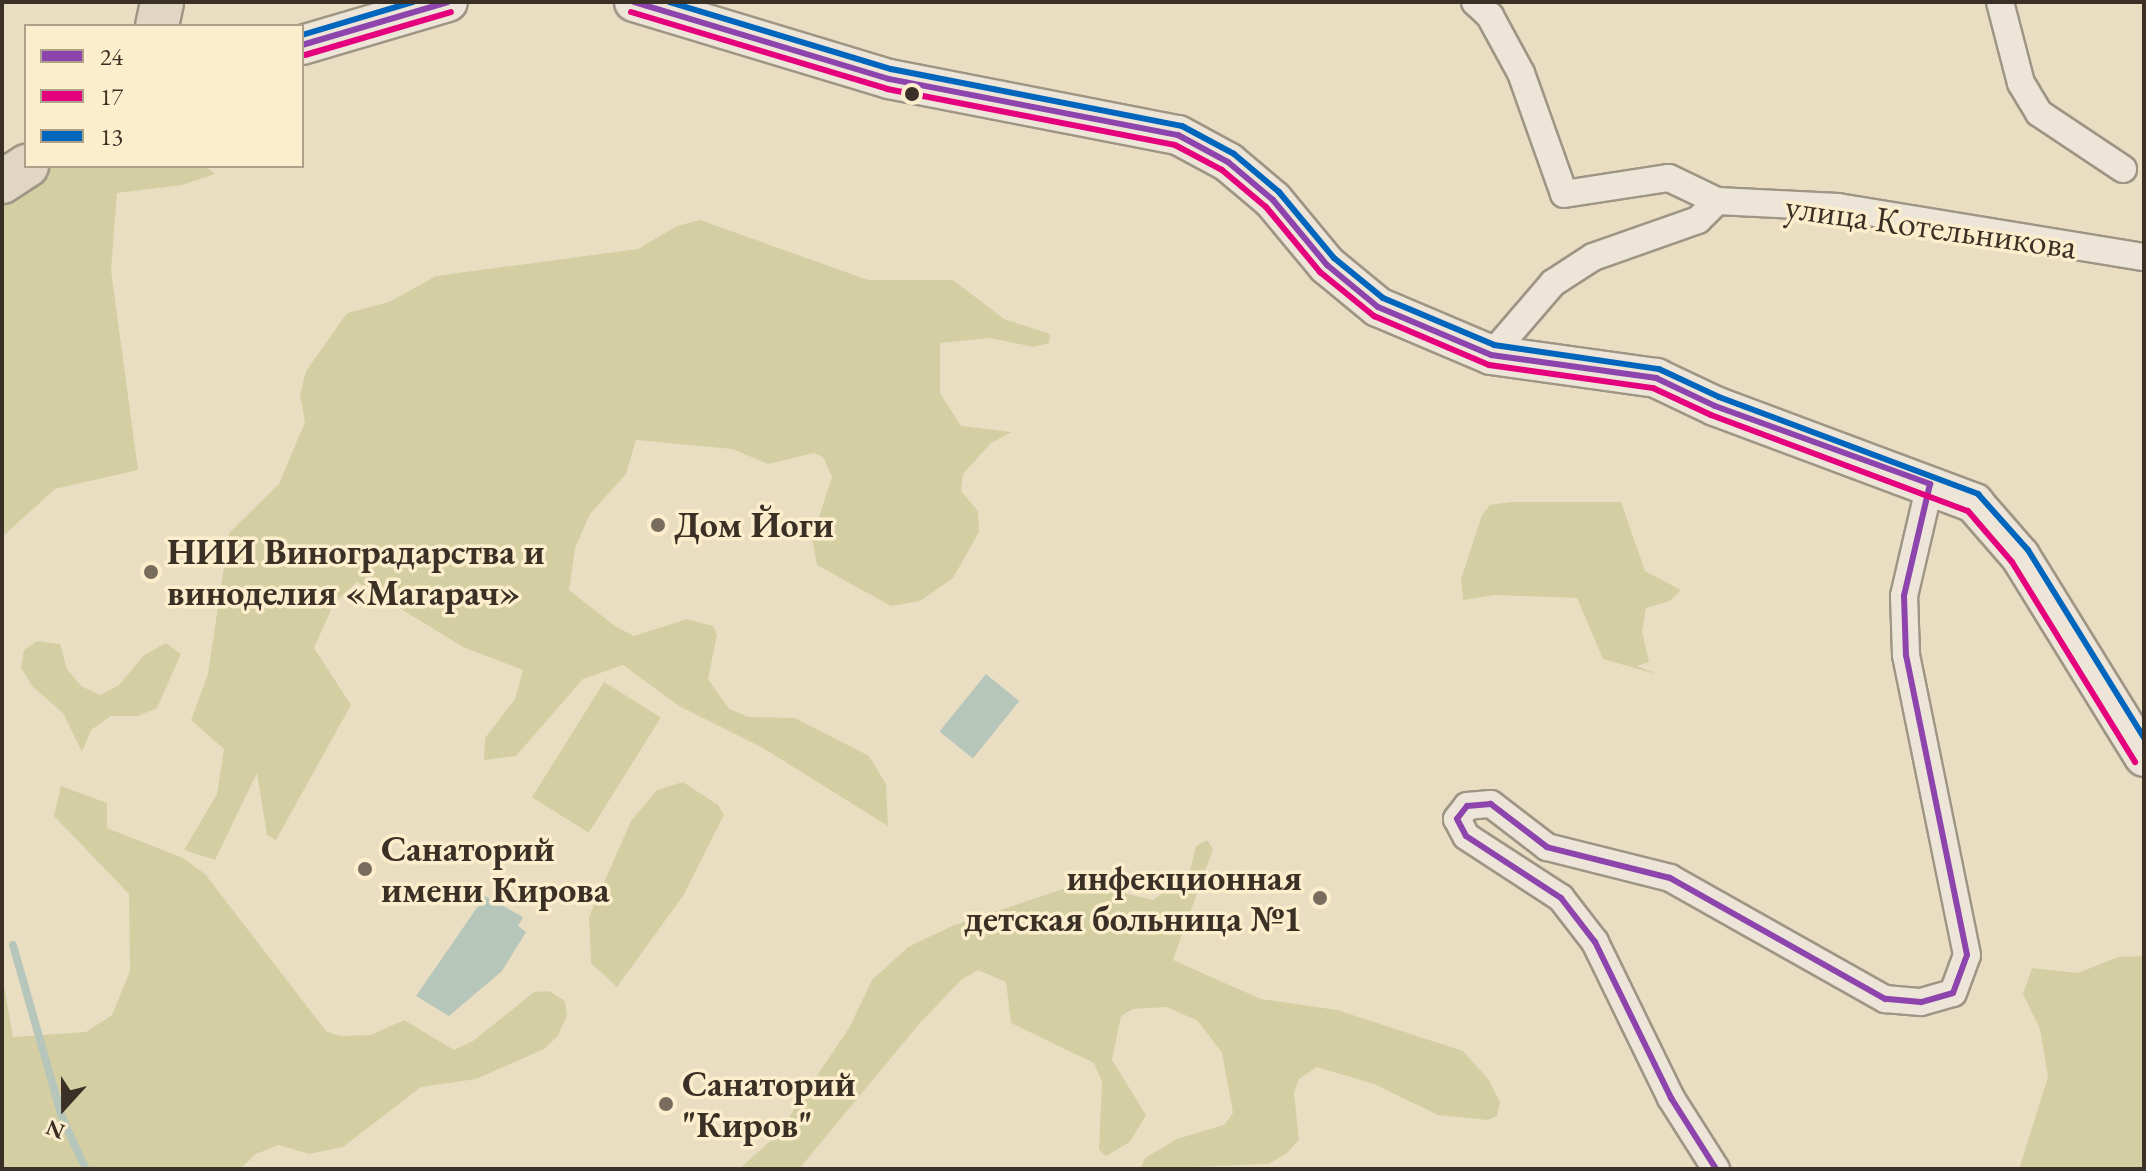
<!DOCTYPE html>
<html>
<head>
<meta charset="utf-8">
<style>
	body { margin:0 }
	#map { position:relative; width:2146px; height:1171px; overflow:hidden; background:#eadec2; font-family:"EB Garamond",serif }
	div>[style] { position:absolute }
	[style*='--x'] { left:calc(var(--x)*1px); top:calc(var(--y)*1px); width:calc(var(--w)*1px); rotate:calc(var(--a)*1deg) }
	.green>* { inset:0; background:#d4cfa3; transform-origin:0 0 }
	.water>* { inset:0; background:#b7c6ba; transform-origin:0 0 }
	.stream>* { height:8px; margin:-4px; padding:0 4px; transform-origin:4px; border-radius:4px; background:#b7c6ba }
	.roads { filter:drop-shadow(2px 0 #9e9585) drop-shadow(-2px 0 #9e9585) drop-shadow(0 2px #9e9585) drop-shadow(0 -2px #9e9585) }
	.street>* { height:26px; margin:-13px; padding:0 13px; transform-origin:13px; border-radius:13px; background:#ede6d8 }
	.secondary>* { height:38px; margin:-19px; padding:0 19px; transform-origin:19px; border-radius:19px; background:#ede6d8 }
	.primary>* { height:42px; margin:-21px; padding:0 21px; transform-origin:21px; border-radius:21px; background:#e0d6c3 }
	.bus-1>* { height:6px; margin:-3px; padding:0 3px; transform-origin:3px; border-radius:3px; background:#8e44ad }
	.bus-2>* { height:6px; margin:-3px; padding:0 3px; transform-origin:3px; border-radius:3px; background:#e5007d }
	.bus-3>* { height:6px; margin:-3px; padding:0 3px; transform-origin:3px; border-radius:3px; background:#0065bd }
	.dots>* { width:22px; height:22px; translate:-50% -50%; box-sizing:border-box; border:4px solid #fcedcd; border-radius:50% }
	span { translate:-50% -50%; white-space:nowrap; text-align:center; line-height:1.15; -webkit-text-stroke:7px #fcedcd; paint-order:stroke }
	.street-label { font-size:36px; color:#3a3025 }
	.poi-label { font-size:36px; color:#3a3025; font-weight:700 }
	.left { translate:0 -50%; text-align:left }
	.right { translate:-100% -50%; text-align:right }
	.frame { position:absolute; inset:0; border:4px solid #3a3025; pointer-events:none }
	.legend { position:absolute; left:24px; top:24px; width:280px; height:144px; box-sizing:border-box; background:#fcedcd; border:2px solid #aea18a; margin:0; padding:10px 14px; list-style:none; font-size:24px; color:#3a3025 }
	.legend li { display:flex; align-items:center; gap:16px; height:40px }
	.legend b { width:40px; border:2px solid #aea18a }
	.north { position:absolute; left:24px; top:1067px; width:80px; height:80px; -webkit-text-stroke:6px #fcedcd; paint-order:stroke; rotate:201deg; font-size:22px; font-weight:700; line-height:32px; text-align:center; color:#3a3025 }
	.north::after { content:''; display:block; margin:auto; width:28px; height:36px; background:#3a3025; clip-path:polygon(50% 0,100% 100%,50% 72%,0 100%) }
</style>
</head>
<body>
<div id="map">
	<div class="green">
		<i style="clip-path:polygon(47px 166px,205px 166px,215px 174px,182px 185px,117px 193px,111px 270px,138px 470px,55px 489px,2px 537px,2px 196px)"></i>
		<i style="clip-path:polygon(700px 220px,868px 280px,953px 280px,1004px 319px,1050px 334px,1049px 343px,1034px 347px,990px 338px,940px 343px,940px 393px,961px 426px,1012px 432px,991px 443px,963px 474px,961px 491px,978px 511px,979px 532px,953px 578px,920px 601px,891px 606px,817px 565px,812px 538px,832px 477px,823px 457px,814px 453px,768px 464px,732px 449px,636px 440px,626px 474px,590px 514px,575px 548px,569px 590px,615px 626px,634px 636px,687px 619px,713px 626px,717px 635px,708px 679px,729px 709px,748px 717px,795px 718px,869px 756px,886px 784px,888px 826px,763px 748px,679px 706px,623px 665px,583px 679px,516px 756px,484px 760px,485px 738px,515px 699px,523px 670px,463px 647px,357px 582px,334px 603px,314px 648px,351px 705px,276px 840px,267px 835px,257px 773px,215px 860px,184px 850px,217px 794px,224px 749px,191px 720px,208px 674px,229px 533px,279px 484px,305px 422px,300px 395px,306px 371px,347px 313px,389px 302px,436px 276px,638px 249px,677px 226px)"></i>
		<i style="clip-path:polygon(1511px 502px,1621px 502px,1645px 571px,1681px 590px,1670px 601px,1646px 608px,1642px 631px,1649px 662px,1637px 666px,1659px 675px,1603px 659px,1577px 598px,1495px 595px,1463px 600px,1461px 579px,1482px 515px,1490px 505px)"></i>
		<i style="clip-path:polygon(37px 641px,60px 644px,67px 669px,81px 686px,100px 695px,119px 685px,144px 655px,166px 643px,181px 654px,157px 708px,138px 716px,111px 716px,91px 730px,82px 752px,63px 713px,33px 687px,21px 668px,24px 650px)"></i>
		<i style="left:604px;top:682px;width:67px;height:136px;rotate:32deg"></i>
		<i style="clip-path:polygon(683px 782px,718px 805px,724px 815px,683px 896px,617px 987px,591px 963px,589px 917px,631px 821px,657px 790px)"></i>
		<i style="clip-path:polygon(61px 786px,107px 803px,107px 828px,183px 858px,205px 874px,326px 1031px,340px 1036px,371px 1035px,404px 1020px,454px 1050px,473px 1041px,534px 992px,549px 991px,565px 1001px,567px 1015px,558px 1036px,544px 1049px,476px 1079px,421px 1087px,343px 1147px,309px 1154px,279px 1145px,256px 1154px,240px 1169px,2px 1169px,2px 974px,13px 1037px,86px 1032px,112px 1015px,130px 971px,129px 894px,54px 816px)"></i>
		<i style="clip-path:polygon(1207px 840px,1213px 849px,1173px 960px,1261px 999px,1337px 1010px,1463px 1051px,1489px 1080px,1500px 1102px,1497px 1116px,1488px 1120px,1438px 1115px,1374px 1084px,1317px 1067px,1299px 1079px,1294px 1093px,1299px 1140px,1286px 1154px,1268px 1164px,1140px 1169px,1145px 1158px,1177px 1139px,1224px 1125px,1233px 1113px,1222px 1053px,1198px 1021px,1167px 1007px,1133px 1009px,1121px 1016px,1112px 1060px,1146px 1115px,1130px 1142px,1106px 1156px,1099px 1150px,1102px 1082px,1094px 1063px,1011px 1023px,1006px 982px,978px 970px,961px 980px,919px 1024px,799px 1169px,739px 1169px,777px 1135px,849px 1028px,872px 980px,908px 947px,952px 926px,1081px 883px,1153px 900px,1189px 874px,1196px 846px)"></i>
		<i style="clip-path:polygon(2144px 956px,2144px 1169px,2019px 1169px,2048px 1077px,2040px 1029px,2023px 994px,2032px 968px,2078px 973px,2118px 957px)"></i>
	</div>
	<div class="water">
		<i style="left:986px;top:674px;width:43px;height:74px;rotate:39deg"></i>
		<i style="clip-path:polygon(485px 896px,523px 917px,518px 926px,526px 932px,502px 971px,449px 1016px,416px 996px)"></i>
	</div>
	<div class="stream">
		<i style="--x:13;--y:945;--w:182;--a:74.1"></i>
		<i style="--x:63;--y:1120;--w:54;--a:64.9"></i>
	</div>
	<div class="roads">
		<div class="street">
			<i style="--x:1475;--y:2;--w:21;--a:43"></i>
			<i style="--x:1490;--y:16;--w:65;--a:61.5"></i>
			<i style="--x:1521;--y:73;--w:128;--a:70.4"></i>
			<i style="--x:1564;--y:194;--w:106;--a:-8.7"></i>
			<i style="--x:1669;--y:178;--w:53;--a:25.6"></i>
			<i style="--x:1717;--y:201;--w:27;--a:135"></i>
			<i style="--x:1698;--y:220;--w:111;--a:160.6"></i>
			<i style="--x:1593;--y:257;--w:48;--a:147"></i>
			<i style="--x:1553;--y:283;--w:95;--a:130.7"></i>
			<i style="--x:2000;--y:2;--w:84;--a:75.5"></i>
			<i style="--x:2021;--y:83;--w:35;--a:59"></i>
			<i style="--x:2039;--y:113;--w:101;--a:33.7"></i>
			<i style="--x:1717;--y:201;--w:121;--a:2.8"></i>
			<i style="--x:1838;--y:207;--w:310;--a:9.3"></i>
			<i style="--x:1716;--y:1169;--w:84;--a:-122.4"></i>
			<i style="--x:1671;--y:1098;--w:174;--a:-116"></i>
			<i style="--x:1595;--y:942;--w:56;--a:-127.7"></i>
			<i style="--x:1561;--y:898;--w:113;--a:-146.9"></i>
			<i style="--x:1466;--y:836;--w:19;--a:-118"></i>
			<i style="--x:1457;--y:819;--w:16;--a:-52"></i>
			<i style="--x:1467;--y:806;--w:24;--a:-5"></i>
			<i style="--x:1491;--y:804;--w:71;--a:37.5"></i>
			<i style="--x:1547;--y:847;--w:127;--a:14.1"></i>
			<i style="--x:1670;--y:878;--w:247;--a:29.4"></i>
			<i style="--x:1885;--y:999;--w:36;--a:5"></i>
			<i style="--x:1921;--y:1002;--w:33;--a:-16"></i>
			<i style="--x:1953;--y:993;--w:40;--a:-69.8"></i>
			<i style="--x:1967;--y:955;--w:306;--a:-101.5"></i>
			<i style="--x:1906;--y:655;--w:59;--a:-91.9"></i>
			<i style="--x:1904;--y:596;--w:115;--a:-76.9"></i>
		</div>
		<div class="secondary">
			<i style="--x:634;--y:2;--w:266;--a:16.8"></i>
			<i style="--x:889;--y:79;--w:294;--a:11"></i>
			<i style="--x:1178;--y:135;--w:57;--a:28.4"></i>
			<i style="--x:1228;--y:162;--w:59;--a:40.2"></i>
			<i style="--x:1273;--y:200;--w:85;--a:50.3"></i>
			<i style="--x:1327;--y:265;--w:66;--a:39.5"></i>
			<i style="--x:1378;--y:307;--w:123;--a:23"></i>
			<i style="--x:1491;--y:355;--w:167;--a:7.9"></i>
			<i style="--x:1656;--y:378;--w:65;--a:25.4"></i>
			<i style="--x:1715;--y:406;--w:277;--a:20.5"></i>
			<i style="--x:1974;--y:503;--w:70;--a:49"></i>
			<i style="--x:2020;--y:556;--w:236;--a:58.3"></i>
			<i style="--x:302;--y:45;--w:152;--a:-16.4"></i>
		</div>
		<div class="primary">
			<i style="--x:157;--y:26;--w:25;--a:-78"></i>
			<i style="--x:2;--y:182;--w:30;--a:-33"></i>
		</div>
	</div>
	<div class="bus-1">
		<i style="--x:634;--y:2;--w:266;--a:16.8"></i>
		<i style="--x:889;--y:79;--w:294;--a:11"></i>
		<i style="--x:1178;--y:135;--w:57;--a:28.4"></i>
		<i style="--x:1228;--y:162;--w:59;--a:40.2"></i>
		<i style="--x:1273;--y:200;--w:85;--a:50.3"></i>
		<i style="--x:1327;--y:265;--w:66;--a:39.5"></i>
		<i style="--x:1378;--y:307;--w:123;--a:23"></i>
		<i style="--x:1491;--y:355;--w:167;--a:7.9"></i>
		<i style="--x:1656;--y:378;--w:65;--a:25.4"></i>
		<i style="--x:1715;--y:406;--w:229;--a:19.9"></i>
		<i style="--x:1930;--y:484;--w:115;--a:103.1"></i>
		<i style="--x:1904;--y:596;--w:59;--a:88.1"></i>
		<i style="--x:1906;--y:655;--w:306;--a:78.5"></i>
		<i style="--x:1967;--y:955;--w:40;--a:110.2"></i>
		<i style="--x:1953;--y:993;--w:33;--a:164"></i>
		<i style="--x:1921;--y:1002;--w:36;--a:-175"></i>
		<i style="--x:1885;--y:999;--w:247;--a:-150.6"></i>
		<i style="--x:1670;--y:878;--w:127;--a:-165.9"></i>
		<i style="--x:1547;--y:847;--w:71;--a:-142.5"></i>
		<i style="--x:1491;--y:804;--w:24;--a:175"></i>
		<i style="--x:1467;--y:806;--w:16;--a:128"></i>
		<i style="--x:1457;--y:819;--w:19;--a:62"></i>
		<i style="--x:1466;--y:836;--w:113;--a:33.1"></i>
		<i style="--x:1561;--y:898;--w:56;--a:52.3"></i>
		<i style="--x:1595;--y:942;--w:174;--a:64"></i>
		<i style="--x:1671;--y:1098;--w:84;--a:57.6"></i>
		<i style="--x:302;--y:45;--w:152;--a:-16.4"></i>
	</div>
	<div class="bus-2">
		<i style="--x:631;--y:12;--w:267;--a:16.7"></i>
		<i style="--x:887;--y:89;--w:293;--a:11"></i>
		<i style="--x:1175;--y:145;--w:53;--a:28"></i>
		<i style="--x:1222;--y:170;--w:57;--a:40.1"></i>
		<i style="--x:1266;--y:207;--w:85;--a:50.3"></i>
		<i style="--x:1320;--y:272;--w:70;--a:39.2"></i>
		<i style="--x:1374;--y:316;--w:125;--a:23.1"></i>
		<i style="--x:1489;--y:365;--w:166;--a:8"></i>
		<i style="--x:1653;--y:388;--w:64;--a:25"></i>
		<i style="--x:1711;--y:415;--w:274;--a:20.5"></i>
		<i style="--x:1968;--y:511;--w:67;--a:49.2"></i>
		<i style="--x:2012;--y:562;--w:235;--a:58.4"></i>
		<i style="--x:305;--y:55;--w:152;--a:-16.4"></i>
	</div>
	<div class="bus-3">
		<i style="--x:669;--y:2;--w:232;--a:16.8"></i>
		<i style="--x:891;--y:69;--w:297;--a:11.1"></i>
		<i style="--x:1182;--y:126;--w:59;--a:28.3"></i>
		<i style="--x:1234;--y:154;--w:59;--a:40.2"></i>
		<i style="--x:1279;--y:192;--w:86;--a:50.2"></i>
		<i style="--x:1334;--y:258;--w:63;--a:39.2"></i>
		<i style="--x:1383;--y:298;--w:121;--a:22.9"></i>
		<i style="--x:1494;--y:345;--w:167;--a:8.3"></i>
		<i style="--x:1659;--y:369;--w:66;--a:25"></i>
		<i style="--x:1719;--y:397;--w:277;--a:20.5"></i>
		<i style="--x:1978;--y:494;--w:75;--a:48.2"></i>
		<i style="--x:2028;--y:550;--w:221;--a:58.3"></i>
		<i style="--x:302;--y:35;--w:116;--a:-16.6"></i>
	</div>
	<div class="dots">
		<i style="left:912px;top:94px;background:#3a3025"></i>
		<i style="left:658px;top:525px;background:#786d5c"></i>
		<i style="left:151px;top:572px;background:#786d5c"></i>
		<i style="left:365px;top:869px;background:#786d5c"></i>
		<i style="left:1320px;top:898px;background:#786d5c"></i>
		<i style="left:666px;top:1104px;background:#786d5c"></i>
	</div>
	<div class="street-label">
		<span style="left:1931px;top:226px;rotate:8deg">улица Котельникова</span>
	</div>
	<div class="poi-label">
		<span class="left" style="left:674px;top:525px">Дом Йоги</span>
		<span class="left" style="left:167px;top:572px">НИИ Виноградарства и<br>виноделия «Магарач»</span>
		<span class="left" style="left:381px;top:869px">Санаторий<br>имени Кирова</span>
		<span class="right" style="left:1302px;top:898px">инфекционная<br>детская больница №1</span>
		<span class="left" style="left:682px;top:1104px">Санаторий<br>"Киров"</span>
	</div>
	<div class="frame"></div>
	<ul class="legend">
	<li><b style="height:10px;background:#8e44ad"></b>24</li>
	<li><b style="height:10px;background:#e5007d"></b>17</li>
	<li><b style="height:10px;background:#0065bd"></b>13</li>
	</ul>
	<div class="north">N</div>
</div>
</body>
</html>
